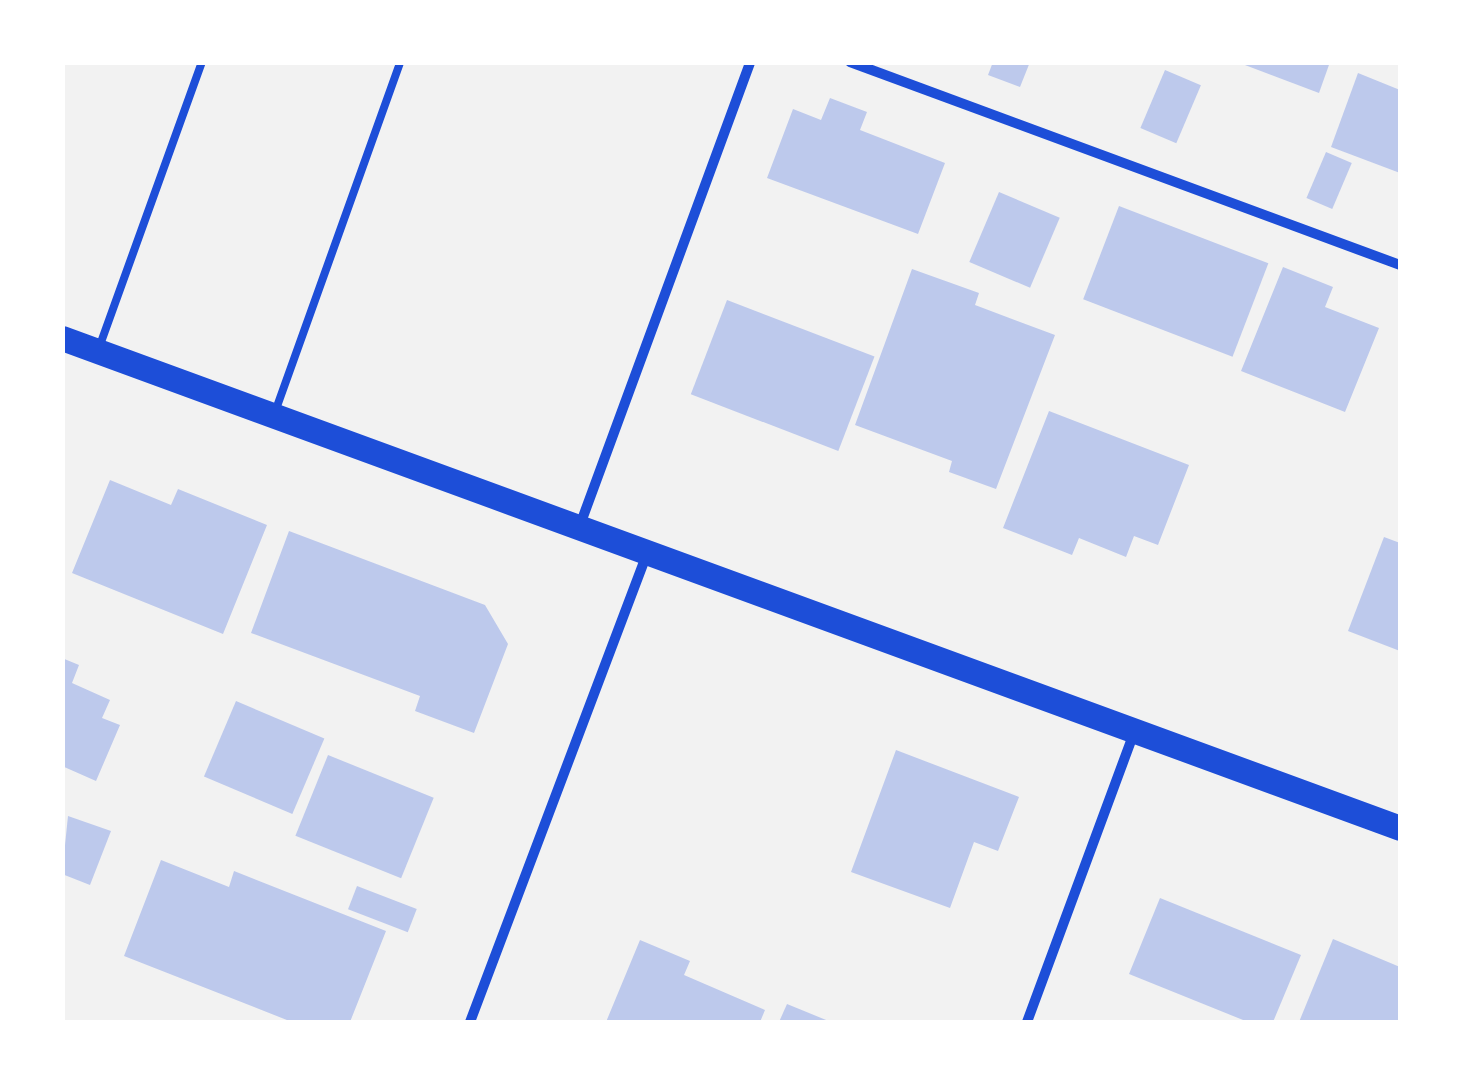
<!DOCTYPE html>
<html>
<head>
<meta charset="utf-8">
<style>
	body { margin:0 }
	#map { position:relative; width:1463px; height:1085px; overflow:hidden; background:#f2f2f2; font-family:"Sofia Sans Condensed",sans-serif }
	div>[style] { position:absolute }
	[style*='--x'] { left:calc(var(--x)*1px); top:calc(var(--y)*1px); width:calc(var(--w)*1px); rotate:calc(var(--a)*1deg) }
	.building>* { inset:0; background:#bdc9ec; transform-origin:0 0 }
	.service>* { height:8px; margin:-4px; padding:0 4px; transform-origin:4px; border-radius:4px; background:#1d4ed8 }
	.minor>* { height:10px; margin:-5px; padding:0 5px; transform-origin:5px; border-radius:5px; background:#1d4ed8 }
	.primary>* { height:25px; margin:-12.5px; padding:0 12.5px; transform-origin:12.5px; border-radius:12.5px; background:#1d4ed8 }
	span { translate:-50% -50%; white-space:nowrap; text-align:center; line-height:1.15; -webkit-text-stroke:10px #fff; paint-order:stroke }
	.frame { position:absolute; inset:0; border:65px solid #fff; pointer-events:none }
</style>
</head>
<body>
<div id="map">
	<div class="building">
		<i style="clip-path:polygon(993px 62px,1030px 62px,1020px 87px,988px 75px)"></i>
		<i style="clip-path:polygon(1237px 62px,1330px 62px,1319px 93px)"></i>
		<i style="left:1165px;top:70px;width:39px;height:63px;rotate:23deg"></i>
		<i style="clip-path:polygon(1358px 73px,1400px 90px,1400px 173px,1331px 147px)"></i>
		<i style="clip-path:polygon(830px 98px,867px 112px,860px 130px,945px 163px,918px 234px,767px 178px,793px 109px,821px 120px)"></i>
		<i style="left:1326px;top:152px;width:28px;height:50px;rotate:23deg"></i>
		<i style="left:999px;top:192px;width:66px;height:76px;rotate:23deg"></i>
		<i style="left:1119px;top:206px;width:160px;height:100px;rotate:21deg"></i>
		<i style="clip-path:polygon(1283px 267px,1333px 287px,1325px 307px,1379px 328px,1345px 412px,1241px 371px)"></i>
		<i style="clip-path:polygon(912px 269px,979px 293px,975px 305px,1055px 335px,996px 489px,949px 472px,952px 461px,855px 425px)"></i>
		<i style="left:727px;top:300px;width:158px;height:101px;rotate:21deg"></i>
		<i style="clip-path:polygon(1049px 411px,1189px 465px,1158px 545px,1134px 536px,1126px 557px,1079px 538px,1072px 555px,1003px 528px)"></i>
		<i style="clip-path:polygon(110px 480px,171px 505px,178px 489px,267px 525px,223px 634px,72px 573px)"></i>
		<i style="clip-path:polygon(289px 531px,485px 605px,508px 644px,474px 733px,415px 711px,420px 696px,251px 633px)"></i>
		<i style="clip-path:polygon(1384px 537px,1400px 543px,1400px 651px,1348px 631px)"></i>
		<i style="clip-path:polygon(62px 658px,79px 665px,72px 683px,110px 700px,102px 718px,120px 725px,96px 781px,62px 766px)"></i>
		<i style="left:236px;top:701px;width:96px;height:82px;rotate:23deg"></i>
		<i style="clip-path:polygon(896px 750px,1019px 797px,998px 851px,974px 842px,950px 908px,851px 872px)"></i>
		<i style="left:328px;top:755px;width:114px;height:87px;rotate:22deg"></i>
		<i style="clip-path:polygon(68px 816px,111px 831px,90px 885px,62px 874px)"></i>
		<i style="clip-path:polygon(161px 860px,229px 887px,234px 871px,386px 931px,350px 1022px,292px 1022px,124px 956px)"></i>
		<i style="left:357px;top:886px;width:64px;height:25px;rotate:21deg"></i>
		<i style="clip-path:polygon(1160px 898px,1301px 955px,1273px 1022px,1248px 1022px,1129px 974px)"></i>
		<i style="clip-path:polygon(1333px 939px,1400px 967px,1400px 1022px,1299px 1022px)"></i>
		<i style="clip-path:polygon(640px 940px,690px 961px,684px 975px,765px 1010px,760px 1022px,606px 1022px)"></i>
		<i style="clip-path:polygon(787px 1004px,831px 1022px,779px 1022px)"></i>
	</div>
	<div class="service">
		<i style="--x:100;--y:345;--w:301;--a:-70.2"></i>
		<i style="--x:275;--y:412;--w:372;--a:-70.3"></i>
	</div>
	<div class="minor">
		<i style="--x:850;--y:62;--w:586;--a:20.26"></i>
		<i style="--x:580;--y:525;--w:493;--a:-69.8"></i>
		<i style="--x:470;--y:1022;--w:498;--a:-69.3"></i>
		<i style="--x:1027;--y:1022;--w:308;--a:-69.7"></i>
	</div>
	<div class="primary">
		<i style="--x:62;--y:338;--w:1425;--a:20.11"></i>
	</div>
	<div class="frame"></div>
</div>
</body>
</html>
